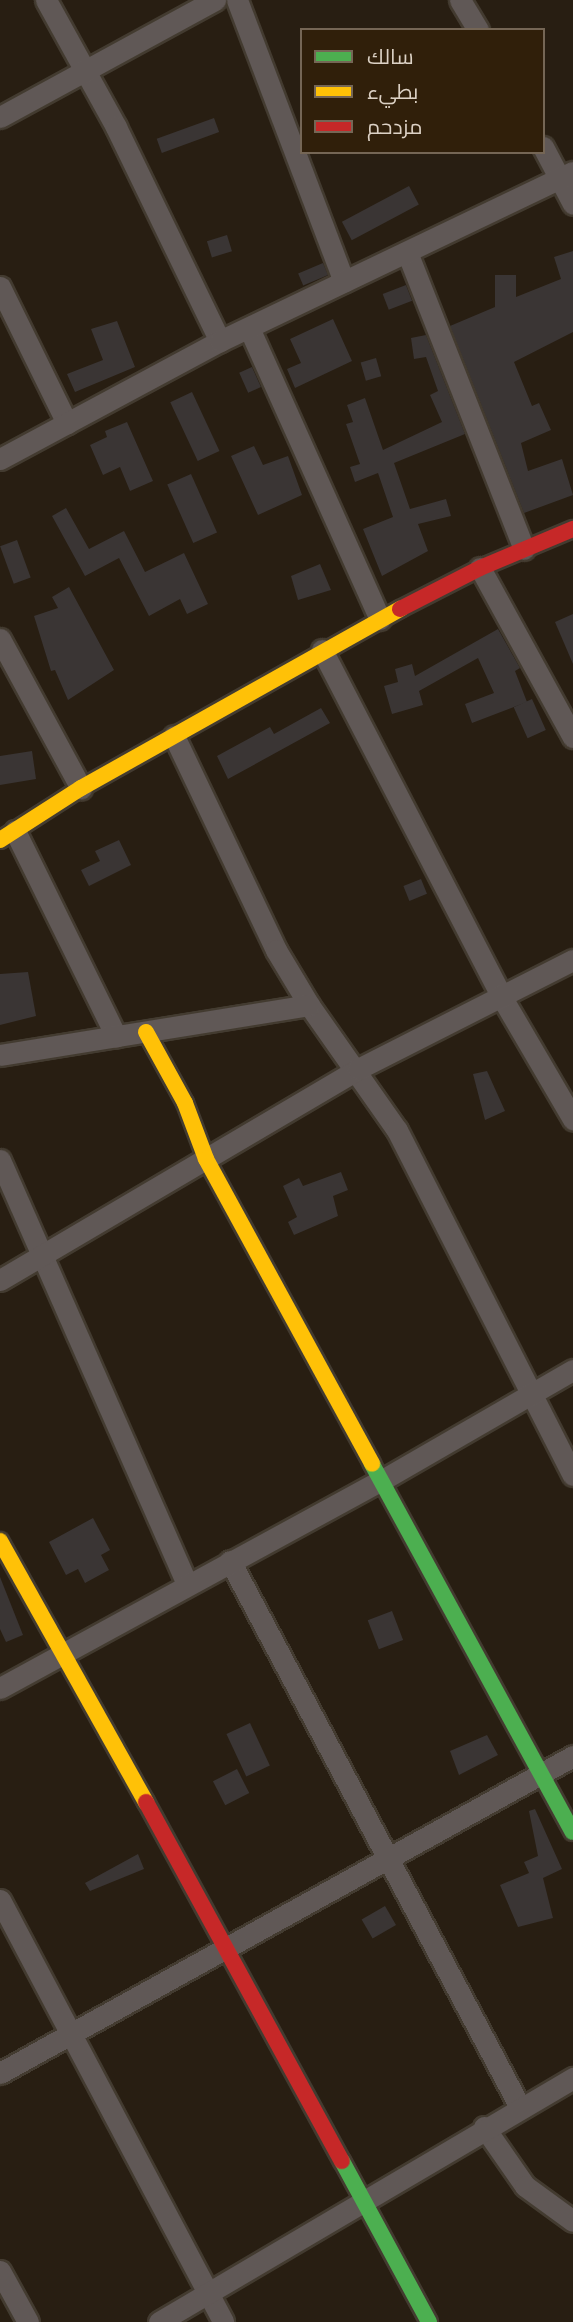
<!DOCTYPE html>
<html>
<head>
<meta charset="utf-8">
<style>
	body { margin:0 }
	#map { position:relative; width:573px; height:2322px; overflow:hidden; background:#281e12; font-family:"DM Sans",Cairo,sans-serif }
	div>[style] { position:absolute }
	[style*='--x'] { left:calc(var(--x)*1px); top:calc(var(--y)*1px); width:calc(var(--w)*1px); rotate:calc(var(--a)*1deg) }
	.building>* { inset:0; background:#3a3534; transform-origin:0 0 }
	.roads { filter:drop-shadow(2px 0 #433b30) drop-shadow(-2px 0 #433b30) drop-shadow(0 2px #433b30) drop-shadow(0 -2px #433b30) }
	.street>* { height:21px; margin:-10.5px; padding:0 10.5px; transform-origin:10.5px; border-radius:10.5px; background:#605856 }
	.fast>* { height:16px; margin:-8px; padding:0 8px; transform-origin:8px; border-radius:8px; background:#4caf50 }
	.slow>* { height:16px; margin:-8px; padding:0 8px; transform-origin:8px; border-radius:8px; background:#ffc107 }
	.jam>* { height:16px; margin:-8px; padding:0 8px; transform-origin:8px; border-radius:8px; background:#c62828 }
	span { translate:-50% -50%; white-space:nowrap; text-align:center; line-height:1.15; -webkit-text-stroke:6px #301f0a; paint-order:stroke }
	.legend { position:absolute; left:300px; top:28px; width:245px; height:126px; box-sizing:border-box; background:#301f0a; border:2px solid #756655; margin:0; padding:9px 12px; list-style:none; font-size:21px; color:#dcd1c5 }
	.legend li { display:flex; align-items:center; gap:14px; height:35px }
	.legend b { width:35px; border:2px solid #756655 }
</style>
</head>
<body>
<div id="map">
	<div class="building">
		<i style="left:214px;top:118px;width:15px;height:61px;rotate:70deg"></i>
		<i style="left:409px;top:186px;width:21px;height:76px;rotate:62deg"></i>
		<i style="left:227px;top:235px;width:17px;height:21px;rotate:73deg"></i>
		<i style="clip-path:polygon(573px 251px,573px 332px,514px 362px,532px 406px,539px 403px,551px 430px,521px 443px,528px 471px,562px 459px,573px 495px,524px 513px,450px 326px,495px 307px,495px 275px,516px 275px,516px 297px,561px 279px,554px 257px)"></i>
		<i style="left:323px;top:263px;width:13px;height:27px;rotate:67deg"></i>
		<i style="left:406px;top:285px;width:17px;height:25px;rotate:69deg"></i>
		<i style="clip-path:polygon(333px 319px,352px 361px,295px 388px,287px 369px,301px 363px,290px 339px)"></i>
		<i style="clip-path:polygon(117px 321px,135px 367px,75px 392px,67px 374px,103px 360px,91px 329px)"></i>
		<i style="clip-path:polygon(426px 335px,465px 434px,394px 463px,410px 509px,446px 499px,451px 516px,418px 524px,428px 551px,382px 576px,363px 529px,393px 517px,378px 473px,355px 482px,350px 467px,360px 464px,346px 424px,353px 422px,347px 405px,365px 398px,383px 450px,442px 422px,430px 395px,438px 391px,426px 357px,414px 359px,411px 338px)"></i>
		<i style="left:376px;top:358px;width:19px;height:16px;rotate:74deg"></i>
		<i style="left:252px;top:367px;width:22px;height:14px;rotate:66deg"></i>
		<i style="left:192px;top:392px;width:65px;height:24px;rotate:65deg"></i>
		<i style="clip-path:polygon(127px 422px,153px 481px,130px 491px,120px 467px,103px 475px,90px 445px,107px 437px,105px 431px)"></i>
		<i style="clip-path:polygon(254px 446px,263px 465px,288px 456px,302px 495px,258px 515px,231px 456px)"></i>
		<i style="left:191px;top:474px;width:64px;height:26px;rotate:66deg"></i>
		<i style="clip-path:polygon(66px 508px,89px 549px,124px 531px,145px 572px,184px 553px,208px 604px,187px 614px,180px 599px,149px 616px,119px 558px,85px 576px,52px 516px)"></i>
		<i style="left:17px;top:540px;width:40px;height:18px;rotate:70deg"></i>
		<i style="clip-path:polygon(320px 564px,331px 590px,298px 600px,291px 576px)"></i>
		<i style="clip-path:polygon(69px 587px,114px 670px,68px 700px,55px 670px,51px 671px,34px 616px,58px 608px,52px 597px)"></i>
		<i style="clip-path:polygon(573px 614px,573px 664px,555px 622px)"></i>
		<i style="clip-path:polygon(498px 629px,520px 668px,515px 671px,527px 702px,472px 723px,465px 704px,494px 693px,478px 658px,419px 691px,423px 705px,392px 714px,384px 686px,398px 682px,395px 669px,412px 664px,415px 676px)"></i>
		<i style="left:532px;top:699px;width:34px;height:20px;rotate:66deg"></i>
		<i style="clip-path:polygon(321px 708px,330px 723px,228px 779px,217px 756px,270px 727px,274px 734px)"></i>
		<i style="clip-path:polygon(32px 751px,36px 779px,0 785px,0 756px)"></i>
		<i style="clip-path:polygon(119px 840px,131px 865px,89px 886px,81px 870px,100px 861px,95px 851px)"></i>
		<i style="left:421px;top:879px;width:16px;height:19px;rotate:68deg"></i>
		<i style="clip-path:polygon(28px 972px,36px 1016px,0 1025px,0 974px)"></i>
		<i style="clip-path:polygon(487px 1071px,505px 1111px,485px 1120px,473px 1074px)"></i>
		<i style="clip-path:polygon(341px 1172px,348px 1190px,333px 1196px,338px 1216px,294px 1235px,288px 1222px,297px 1217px,283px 1186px,299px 1178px,303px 1186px)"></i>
		<i style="clip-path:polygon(93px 1518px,110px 1550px,101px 1555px,109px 1570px,85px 1583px,78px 1569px,66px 1575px,49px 1542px)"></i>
		<i style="clip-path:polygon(0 1577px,23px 1635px,6px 1642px,0 1629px)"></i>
		<i style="left:392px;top:1611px;width:31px;height:26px;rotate:69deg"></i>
		<i style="left:250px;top:1723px;width:47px;height:26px;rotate:65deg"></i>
		<i style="clip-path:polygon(487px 1735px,498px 1755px,459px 1775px,450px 1751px)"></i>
		<i style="left:237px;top:1769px;width:27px;height:27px;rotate:63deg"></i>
		<i style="clip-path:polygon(535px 1809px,562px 1869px,543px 1878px,553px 1918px,518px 1927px,500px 1885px,529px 1873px,524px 1862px,538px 1856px,529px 1811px)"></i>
		<i style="clip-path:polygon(138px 1854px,144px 1869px,90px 1891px,85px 1883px)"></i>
		<i style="left:385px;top:1906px;width:22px;height:27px;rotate:60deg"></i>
	</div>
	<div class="roads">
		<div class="street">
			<i style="--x:46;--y:0;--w:145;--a:61.1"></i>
			<i style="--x:116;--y:127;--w:238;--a:64.1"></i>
			<i style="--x:237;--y:0;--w:301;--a:69.2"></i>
			<i style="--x:460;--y:0;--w:35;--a:59"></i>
			<i style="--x:0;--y:117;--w:245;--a:-28.6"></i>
			<i style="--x:543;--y:147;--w:64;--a:62.2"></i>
			<i style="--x:407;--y:252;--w:319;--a:68.5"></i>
			<i style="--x:0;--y:287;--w:152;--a:63.8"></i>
			<i style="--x:249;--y:328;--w:319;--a:65.8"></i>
			<i style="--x:0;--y:459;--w:250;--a:-28.2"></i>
			<i style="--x:220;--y:341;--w:391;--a:-25.6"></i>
			<i style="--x:480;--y:568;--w:193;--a:61.2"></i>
			<i style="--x:0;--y:639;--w:170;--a:61.5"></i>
			<i style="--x:322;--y:650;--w:390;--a:62.6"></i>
			<i style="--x:501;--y:996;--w:143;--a:59.7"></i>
			<i style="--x:174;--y:736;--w:237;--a:64.5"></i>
			<i style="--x:276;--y:950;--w:64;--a:59"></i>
			<i style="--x:309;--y:1005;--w:153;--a:54.9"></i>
			<i style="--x:397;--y:1130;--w:387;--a:63"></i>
			<i style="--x:15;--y:831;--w:229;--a:63.8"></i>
			<i style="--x:0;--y:1055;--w:313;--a:-9.2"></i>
			<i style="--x:0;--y:1160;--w:463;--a:66.2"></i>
			<i style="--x:0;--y:1280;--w:416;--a:-30.5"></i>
			<i style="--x:358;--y:1069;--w:241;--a:-26.9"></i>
			<i style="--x:230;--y:1561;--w:618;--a:62.03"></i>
			<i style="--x:0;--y:1688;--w:437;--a:-28.6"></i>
			<i style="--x:384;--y:1479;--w:218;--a:-30"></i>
			<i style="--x:0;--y:1900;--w:477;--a:62.1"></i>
			<i style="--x:0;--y:2073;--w:655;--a:-28.95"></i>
			<i style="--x:484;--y:2127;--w:72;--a:55.2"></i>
			<i style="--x:525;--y:2186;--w:59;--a:36.1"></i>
			<i style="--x:0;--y:2271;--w:58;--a:61.2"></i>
			<i style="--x:159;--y:2322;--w:481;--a:-30.5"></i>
		</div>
		<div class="fast">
			<i style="--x:372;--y:1464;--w:419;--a:61.4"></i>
			<i style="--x:342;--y:2161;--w:183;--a:61.6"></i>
		</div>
		<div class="slow">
			<i style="--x:0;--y:840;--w:96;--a:-32.7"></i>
			<i style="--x:81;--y:788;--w:366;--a:-29.3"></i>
			<i style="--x:146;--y:1032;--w:81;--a:61.2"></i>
			<i style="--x:185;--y:1103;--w:60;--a:69.4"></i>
			<i style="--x:206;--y:1159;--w:347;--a:61.4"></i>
			<i style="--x:0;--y:1541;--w:299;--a:60.8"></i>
		</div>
		<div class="jam">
			<i style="--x:400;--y:609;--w:90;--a:-27.1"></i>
			<i style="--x:480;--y:568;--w:101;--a:-22.8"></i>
			<i style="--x:146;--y:1802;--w:409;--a:61.4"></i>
		</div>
	</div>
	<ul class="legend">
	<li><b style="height:9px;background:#4caf50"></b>سالك</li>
	<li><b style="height:9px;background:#ffc107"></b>بطيء</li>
	<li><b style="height:9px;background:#c62828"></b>مزدحم</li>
	</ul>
</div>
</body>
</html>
